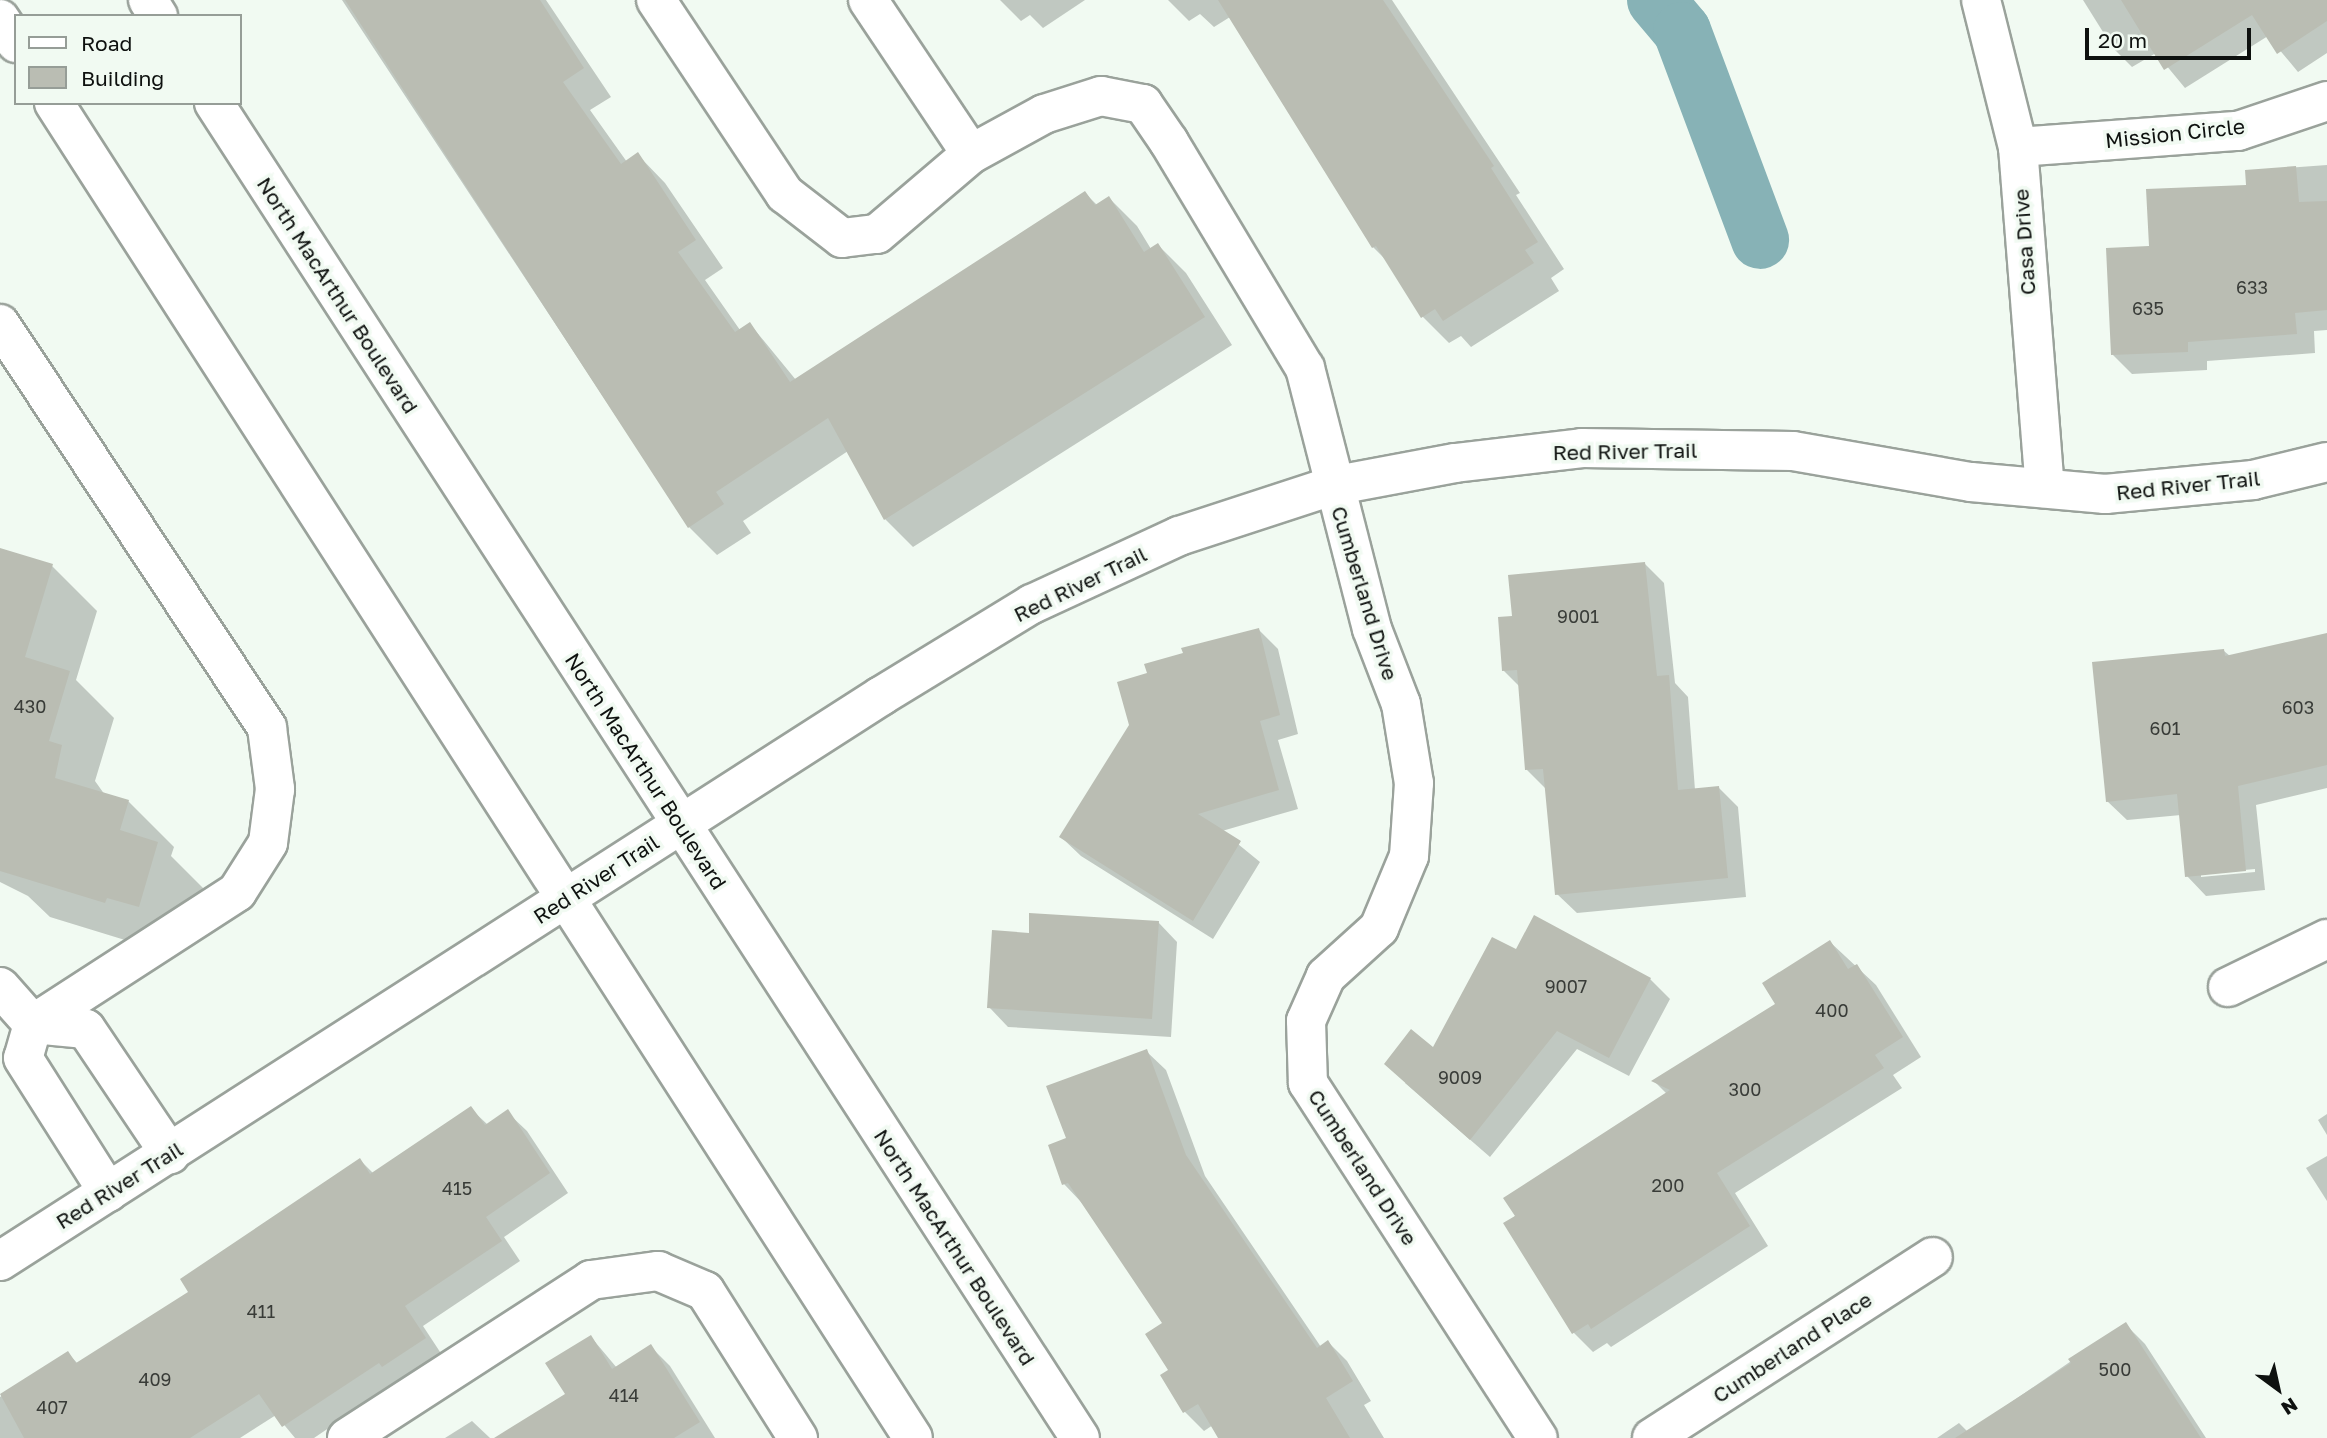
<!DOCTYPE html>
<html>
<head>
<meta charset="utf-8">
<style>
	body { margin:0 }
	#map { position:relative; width:2327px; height:1438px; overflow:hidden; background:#f1faf2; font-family:"Golos Text",sans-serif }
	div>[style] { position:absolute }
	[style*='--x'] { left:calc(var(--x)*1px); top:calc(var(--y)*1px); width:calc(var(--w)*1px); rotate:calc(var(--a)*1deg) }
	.shadow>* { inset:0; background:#0003 }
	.canal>* { height:58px; margin:-29px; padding:0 29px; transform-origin:29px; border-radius:29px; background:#87b2b6 }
	.building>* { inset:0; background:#babdb3 }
	.roads { filter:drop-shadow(2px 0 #9aa29b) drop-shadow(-2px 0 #9aa29b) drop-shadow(0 2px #9aa29b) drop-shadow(0 -2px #9aa29b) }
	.minor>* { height:38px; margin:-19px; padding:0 19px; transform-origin:19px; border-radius:19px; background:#fff }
	.major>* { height:38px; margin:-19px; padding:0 19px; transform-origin:19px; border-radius:19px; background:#fff }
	span { translate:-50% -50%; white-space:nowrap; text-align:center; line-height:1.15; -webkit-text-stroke:7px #f1faf2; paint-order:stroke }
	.number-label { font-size:18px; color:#393c38 }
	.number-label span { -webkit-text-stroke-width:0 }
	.street-label { font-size:21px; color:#0e110f }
	.legend { position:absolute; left:14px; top:14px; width:228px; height:91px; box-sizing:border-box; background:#f1faf2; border:2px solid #969d97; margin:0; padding:9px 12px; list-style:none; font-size:21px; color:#0e110f }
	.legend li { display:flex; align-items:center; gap:14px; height:35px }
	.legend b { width:35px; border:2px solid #969d97 }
	.north { position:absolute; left:2243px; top:1354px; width:70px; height:70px; -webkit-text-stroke:5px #f1faf2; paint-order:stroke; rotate:147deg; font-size:19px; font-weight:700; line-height:28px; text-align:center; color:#0e110f }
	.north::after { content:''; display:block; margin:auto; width:24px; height:32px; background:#0e110f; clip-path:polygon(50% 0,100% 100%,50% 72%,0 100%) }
	.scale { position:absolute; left:2085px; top:28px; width:166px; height:32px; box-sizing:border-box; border:4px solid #0e110f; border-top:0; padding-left:9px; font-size:21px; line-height:24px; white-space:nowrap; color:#0e110f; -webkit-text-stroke:5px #f1faf2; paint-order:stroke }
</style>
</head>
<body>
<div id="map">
	<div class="shadow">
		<i style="clip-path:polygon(342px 0,546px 0,611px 97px,590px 110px,627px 162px,638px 155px,665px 183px,723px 268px,705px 280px,740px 330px,750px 324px,796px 380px,1085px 193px,1097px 205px,1109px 198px,1137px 226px,1151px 249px,1158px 245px,1186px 273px,1232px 345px,913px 547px,885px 519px,848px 451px,743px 521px,751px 533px,717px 555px,689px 527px)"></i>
		<i style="clip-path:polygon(1000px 0,1085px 0,1043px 28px,1030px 15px,1021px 21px)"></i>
		<i style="clip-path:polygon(1168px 0,1392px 0,1520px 193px,1516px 195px,1564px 269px,1551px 278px,1559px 291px,1471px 347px,1461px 336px,1449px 343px,1423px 317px,1389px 263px,1373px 247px,1230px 17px,1214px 27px,1200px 14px,1189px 21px)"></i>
		<i style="clip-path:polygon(2083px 0,2327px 0,2327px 53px,2298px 72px,2268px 36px,2185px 88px,2156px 53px,2132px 67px,2113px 48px)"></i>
		<i style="clip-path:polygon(2327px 165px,2327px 330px,2314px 331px,2315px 353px,2207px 361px,2207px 370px,2132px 374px,2113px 355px,2151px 248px,2248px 186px,2247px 171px)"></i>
		<i style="clip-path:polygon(0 550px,52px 566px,97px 611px,76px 680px,114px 718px,95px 781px,105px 795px,128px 801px,174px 847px,171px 856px,203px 888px,184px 951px,153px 942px,151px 948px,50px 917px,28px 896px,0 882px)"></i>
		<i style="clip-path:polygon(1645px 564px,1664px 583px,1675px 683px,1688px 697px,1695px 790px,1719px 788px,1738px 807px,1746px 897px,1577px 913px,1557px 894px,1547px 790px,1527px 770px,1520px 687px,1504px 671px,1514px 617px)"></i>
		<i style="clip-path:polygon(1259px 630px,1278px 649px,1298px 734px,1278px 740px,1298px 809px,1222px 831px,1260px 862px,1213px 939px,1081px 856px,1061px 837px,1131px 725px,1149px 674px)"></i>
		<i style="clip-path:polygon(evenodd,2327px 635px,2327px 788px,2256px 805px,2265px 890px,2206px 896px,2187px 876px,2181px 815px,2127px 820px,2107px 801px,2224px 651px,2230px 656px,2327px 635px,2255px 869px,2255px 872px,2201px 877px,2201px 874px,2255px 869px)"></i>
		<i style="clip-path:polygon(1158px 922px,1177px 942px,1171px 1037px,1008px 1027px,989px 1007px,1030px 935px)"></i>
		<i style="clip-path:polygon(1830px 942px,1876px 985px,1921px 1057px,1893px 1075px,1902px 1088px,1735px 1193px,1768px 1246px,1611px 1347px,1607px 1343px,1593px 1352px,1574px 1333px,1505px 1224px,1667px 1094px,1654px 1081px,1777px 1005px)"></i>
		<i style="clip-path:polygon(1650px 979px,1670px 999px,1629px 1076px,1577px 1049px,1490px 1157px,1405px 1083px,1433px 1049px)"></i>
		<i style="clip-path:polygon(1146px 1051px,1166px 1070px,1205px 1176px,1321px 1347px,1328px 1342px,1347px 1361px,1371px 1401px,1364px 1405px,1384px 1438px,1220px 1438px,1213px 1425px,1204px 1431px,1185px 1412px,1171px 1370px,1165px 1323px,1083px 1204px,1064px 1184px,1068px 1139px)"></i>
		<i style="clip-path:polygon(471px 1109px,488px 1125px,507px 1112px,527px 1131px,568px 1193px,504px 1237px,520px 1261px,423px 1326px,444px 1358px,402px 1385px,398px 1381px,314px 1438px,295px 1438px,276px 1415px,240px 1438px,0 1438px,0 1397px,68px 1353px,78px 1364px,191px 1292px,360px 1160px,374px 1174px)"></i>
		<i style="clip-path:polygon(2327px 1114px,2327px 1135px,2318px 1120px)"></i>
		<i style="clip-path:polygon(2327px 1156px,2327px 1201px,2306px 1168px)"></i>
		<i style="clip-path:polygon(2125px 1324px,2145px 1344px,2206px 1438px,1937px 1438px,1959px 1423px,1968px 1432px)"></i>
		<i style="clip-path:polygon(591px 1337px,617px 1368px,651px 1347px,670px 1366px,715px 1438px,497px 1438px,567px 1394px)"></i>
		<i style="clip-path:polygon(472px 1421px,490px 1438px,445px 1438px)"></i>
	</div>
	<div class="canal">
		<i style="--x:1656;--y:0;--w:40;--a:50"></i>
		<i style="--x:1682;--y:31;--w:223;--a:69.5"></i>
	</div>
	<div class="building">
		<i style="clip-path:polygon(345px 0,540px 0,584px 68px,563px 82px,621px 164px,638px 152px,696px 240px,678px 252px,735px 332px,750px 322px,790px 382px,1085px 191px,1095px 205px,1109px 196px,1144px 252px,1158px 243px,1205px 317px,884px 520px,828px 418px,716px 492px,724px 504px,688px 528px)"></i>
		<i style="clip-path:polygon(1218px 0,1383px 0,1494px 166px,1491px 168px,1538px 242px,1525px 250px,1534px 263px,1443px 321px,1435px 309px,1421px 318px,1376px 246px,1372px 248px)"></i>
		<i style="clip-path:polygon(2121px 0,2327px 0,2327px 21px,2277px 54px,2252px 15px,2164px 70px)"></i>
		<i style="clip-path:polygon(2296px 166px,2299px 202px,2327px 201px,2327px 310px,2295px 313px,2297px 334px,2188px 342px,2188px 352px,2111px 355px,2106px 248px,2149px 246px,2146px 189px,2246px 185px,2245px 170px)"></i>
		<i style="clip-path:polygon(0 548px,53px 564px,25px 657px,70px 671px,49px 741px,62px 745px,55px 778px,129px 800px,120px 830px,158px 842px,139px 907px,107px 898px,105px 903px,0 871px)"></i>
		<i style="clip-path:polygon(1645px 562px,1657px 676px,1669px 675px,1678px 790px,1719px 786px,1728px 878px,1555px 895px,1543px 769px,1525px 770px,1517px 670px,1502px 671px,1498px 617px,1512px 616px,1508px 575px)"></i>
		<i style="clip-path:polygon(1259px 628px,1280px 715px,1260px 721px,1279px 790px,1198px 814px,1241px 841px,1193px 921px,1059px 837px,1129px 725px,1117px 682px,1147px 673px,1144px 664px,1183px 653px,1181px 648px)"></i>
		<i style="clip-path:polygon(2327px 633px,2327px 765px,2238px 786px,2246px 871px,2185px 877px,2177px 794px,2106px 802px,2092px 662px,2224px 649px,2225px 656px)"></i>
		<i style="clip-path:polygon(1029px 913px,1159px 921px,1152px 1019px,987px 1008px,992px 930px,1029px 933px)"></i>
		<i style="clip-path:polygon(1534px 915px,1651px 978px,1609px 1058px,1557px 1031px,1470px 1140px,1384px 1064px,1411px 1029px,1433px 1047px,1492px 937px,1516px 949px)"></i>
		<i style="clip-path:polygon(1830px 940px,1848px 969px,1857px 964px,1903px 1037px,1875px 1055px,1884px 1068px,1717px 1173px,1750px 1226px,1591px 1329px,1588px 1324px,1572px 1334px,1503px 1223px,1515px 1216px,1503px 1198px,1670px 1090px,1651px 1081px,1775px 1004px,1762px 983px)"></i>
		<i style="clip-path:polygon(1147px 1049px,1186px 1155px,1317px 1348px,1328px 1340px,1353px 1381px,1326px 1398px,1350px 1438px,1218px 1438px,1198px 1404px,1183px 1413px,1160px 1375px,1168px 1370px,1145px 1334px,1162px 1323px,1068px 1183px,1062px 1185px,1048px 1145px,1066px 1138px,1046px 1086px)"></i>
		<i style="clip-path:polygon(471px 1106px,485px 1125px,508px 1109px,550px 1173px,486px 1217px,502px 1241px,405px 1306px,426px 1338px,382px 1367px,379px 1363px,282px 1427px,259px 1394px,190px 1438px,24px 1438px,0 1394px,68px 1351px,76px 1363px,188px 1292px,180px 1279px,360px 1158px,370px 1174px)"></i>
		<i style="clip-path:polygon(2126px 1322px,2201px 1438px,1955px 1438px,2071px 1363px,2068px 1359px)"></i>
		<i style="clip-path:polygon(591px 1335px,612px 1369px,651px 1344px,700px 1422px,674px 1438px,494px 1438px,565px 1394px,545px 1363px)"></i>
	</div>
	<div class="roads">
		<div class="minor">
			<i style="--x:656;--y:0;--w:233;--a:56.4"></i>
			<i style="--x:785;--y:194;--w:72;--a:37.7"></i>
			<i style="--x:842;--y:238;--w:35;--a:-7"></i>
			<i style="--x:877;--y:234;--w:123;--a:-40.4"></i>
			<i style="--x:971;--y:154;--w:83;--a:-28.7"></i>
			<i style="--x:1044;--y:114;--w:60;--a:-17.5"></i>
			<i style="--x:1101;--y:96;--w:43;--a:10.8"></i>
			<i style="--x:1143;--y:104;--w:46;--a:55.6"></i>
			<i style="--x:1169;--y:142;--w:264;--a:59"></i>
			<i style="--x:1305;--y:368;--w:269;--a:75.6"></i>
			<i style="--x:1372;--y:629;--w:80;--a:68.9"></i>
			<i style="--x:1401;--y:704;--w:80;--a:80.7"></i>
			<i style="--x:1414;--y:783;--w:73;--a:93.9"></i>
			<i style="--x:1409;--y:856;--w:78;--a:112.6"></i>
			<i style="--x:1379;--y:928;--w:72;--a:137.8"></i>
			<i style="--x:1326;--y:976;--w:49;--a:114"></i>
			<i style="--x:1306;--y:1021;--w:62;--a:88.2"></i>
			<i style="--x:1308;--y:1083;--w:423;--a:57.1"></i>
			<i style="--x:868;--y:0;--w:185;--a:56.2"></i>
			<i style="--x:1981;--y:0;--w:152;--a:75.9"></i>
			<i style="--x:2018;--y:147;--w:342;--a:85.5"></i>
			<i style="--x:2018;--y:147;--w:221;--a:-4.2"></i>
			<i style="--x:2238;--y:131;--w:94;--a:-18.6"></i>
			<i style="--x:0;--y:324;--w:484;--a:56.5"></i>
			<i style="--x:267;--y:728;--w:62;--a:82.5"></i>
			<i style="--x:275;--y:789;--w:54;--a:97.4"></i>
			<i style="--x:268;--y:843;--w:58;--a:122.3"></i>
			<i style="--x:237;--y:892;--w:243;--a:147.1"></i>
			<i style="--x:33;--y:1024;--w:35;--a:106"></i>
			<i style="--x:23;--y:1058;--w:159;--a:57.6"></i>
			<i style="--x:0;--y:987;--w:50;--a:48.3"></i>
			<i style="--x:2228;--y:987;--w:110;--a:-25.9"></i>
			<i style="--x:33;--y:1024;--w:53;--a:5.4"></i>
			<i style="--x:86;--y:1029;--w:151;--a:56.1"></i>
			<i style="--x:0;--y:1261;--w:1047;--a:-32.67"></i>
			<i style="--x:881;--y:696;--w:177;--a:-31.4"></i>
			<i style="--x:1032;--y:604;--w:162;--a:-24.8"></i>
			<i style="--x:1179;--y:536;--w:161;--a:-18.1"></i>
			<i style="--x:1332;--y:486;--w:125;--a:-10.6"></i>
			<i style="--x:1455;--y:463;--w:128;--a:-6.7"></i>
			<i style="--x:1582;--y:448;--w:211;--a:0.8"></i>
			<i style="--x:1793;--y:451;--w:181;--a:9.9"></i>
			<i style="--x:1971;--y:482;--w:135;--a:5.1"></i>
			<i style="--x:2105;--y:494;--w:149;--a:-5.4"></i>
			<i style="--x:2253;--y:480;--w:76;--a:-13.7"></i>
			<i style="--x:347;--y:1438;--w:291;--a:-32.9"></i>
			<i style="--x:591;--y:1280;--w:68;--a:-7.7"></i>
			<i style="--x:658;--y:1271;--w:51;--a:23.1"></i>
			<i style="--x:705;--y:1291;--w:174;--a:57.7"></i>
			<i style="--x:1652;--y:1438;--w:334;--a:-32.8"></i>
		</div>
		<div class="major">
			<i style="--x:148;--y:0;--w:19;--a:58"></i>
			<i style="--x:0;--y:19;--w:29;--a:56"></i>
			<i style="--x:54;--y:103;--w:1587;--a:57.24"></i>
			<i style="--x:214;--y:103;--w:1591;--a:57.03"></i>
		</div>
	</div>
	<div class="number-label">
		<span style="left:2252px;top:287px">633</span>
		<span style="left:2148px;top:308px">635</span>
		<span style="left:1578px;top:616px">9001</span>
		<span style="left:30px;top:706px">430</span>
		<span style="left:2298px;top:707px">603</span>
		<span style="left:2165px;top:728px">601</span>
		<span style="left:1566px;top:986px">9007</span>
		<span style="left:1832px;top:1010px">400</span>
		<span style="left:1460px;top:1077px">9009</span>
		<span style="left:1745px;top:1089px">300</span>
		<span style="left:1668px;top:1185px">200</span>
		<span style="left:457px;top:1188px">415</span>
		<span style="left:261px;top:1311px">411</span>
		<span style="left:2115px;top:1369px">500</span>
		<span style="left:155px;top:1379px">409</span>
		<span style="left:624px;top:1395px">414</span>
		<span style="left:52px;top:1407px">407</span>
	</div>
	<div class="street-label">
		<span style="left:2175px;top:133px;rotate:-6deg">Mission Circle</span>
		<span style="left:2024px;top:242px;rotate:-94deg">Casa Drive</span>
		<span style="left:338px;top:295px;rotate:57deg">North MacArthur Boulevard</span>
		<span style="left:1625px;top:451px;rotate:-1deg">Red River Trail</span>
		<span style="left:2188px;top:485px;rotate:-6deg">Red River Trail</span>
		<span style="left:1080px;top:584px;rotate:-26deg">Red River Trail</span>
		<span style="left:1365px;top:593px;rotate:73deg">Cumberland Drive</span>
		<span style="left:646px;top:771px;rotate:57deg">North MacArthur Boulevard</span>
		<span style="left:596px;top:879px;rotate:-33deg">Red River Trail</span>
		<span style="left:1363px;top:1167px;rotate:57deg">Cumberland Drive</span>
		<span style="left:119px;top:1185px;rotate:-32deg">Red River Trail</span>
		<span style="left:955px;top:1247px;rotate:57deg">North MacArthur Boulevard</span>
		<span style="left:1792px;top:1347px;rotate:-33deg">Cumberland Place</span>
	</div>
	<ul class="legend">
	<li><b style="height:9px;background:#fff"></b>Road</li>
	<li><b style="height:19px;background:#babdb3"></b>Building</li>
	</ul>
	<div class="north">N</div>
	<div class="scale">20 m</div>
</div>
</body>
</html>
